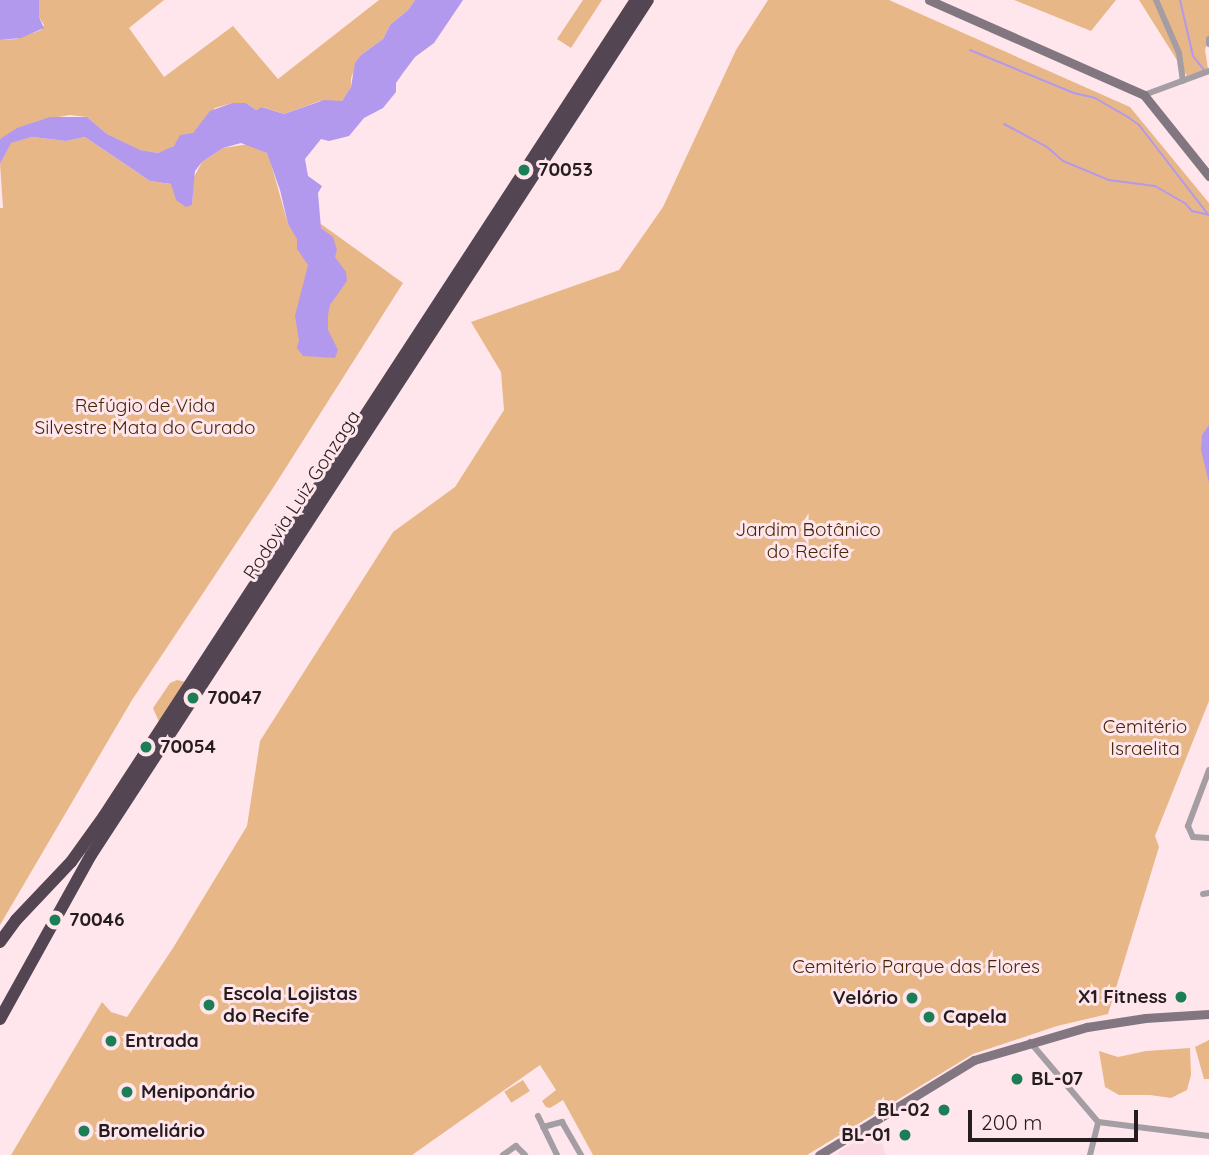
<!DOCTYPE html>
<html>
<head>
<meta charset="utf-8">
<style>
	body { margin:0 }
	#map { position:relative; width:1209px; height:1155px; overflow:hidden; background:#ffe6ec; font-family:Quicksand,sans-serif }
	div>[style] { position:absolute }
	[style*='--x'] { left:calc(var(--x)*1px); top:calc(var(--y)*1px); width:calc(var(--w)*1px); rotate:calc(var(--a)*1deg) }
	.built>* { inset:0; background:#fbd9e2 }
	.green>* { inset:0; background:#e8b788; transform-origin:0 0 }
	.water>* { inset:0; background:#b399ed }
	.stream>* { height:2px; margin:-1px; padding:0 1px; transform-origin:1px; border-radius:1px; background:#b399ed }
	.street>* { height:6px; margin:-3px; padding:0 3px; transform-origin:3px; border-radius:3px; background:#a59da4 }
	.secondary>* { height:9px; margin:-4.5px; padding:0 4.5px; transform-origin:4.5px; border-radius:4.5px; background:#827781 }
	.highway>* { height:12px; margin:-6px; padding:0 6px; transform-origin:6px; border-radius:6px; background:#544552 }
	.dots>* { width:19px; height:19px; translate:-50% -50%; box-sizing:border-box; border:4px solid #ffe6ec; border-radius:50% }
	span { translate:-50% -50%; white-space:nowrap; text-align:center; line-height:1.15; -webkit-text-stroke:6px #ffe6ec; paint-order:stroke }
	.poi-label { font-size:19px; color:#251c1e; font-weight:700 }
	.left { translate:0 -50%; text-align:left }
	.right { translate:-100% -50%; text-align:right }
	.park-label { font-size:19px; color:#432707 }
	.street-label { font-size:19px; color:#251c1e }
	.scale { position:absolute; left:968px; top:1110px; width:170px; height:32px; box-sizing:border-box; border:4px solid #251c1e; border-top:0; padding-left:9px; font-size:21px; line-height:24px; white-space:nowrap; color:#251c1e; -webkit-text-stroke:5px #ffe6ec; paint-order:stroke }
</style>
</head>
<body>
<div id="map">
	<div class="built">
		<i style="clip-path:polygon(879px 1127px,885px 1155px,838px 1155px,837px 1153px)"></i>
	</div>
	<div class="green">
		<i style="clip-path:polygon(39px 0,164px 0,129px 28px,164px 77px,233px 26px,278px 79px,379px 0,415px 0,408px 10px,390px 25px,383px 39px,361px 55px,351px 78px,351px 87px,342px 101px,320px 101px,284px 114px,263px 107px,256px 110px,246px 103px,232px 103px,215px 108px,193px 133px,169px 149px,158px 153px,139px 150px,107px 134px,87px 117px,70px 115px,41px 120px,0 139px,0 40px,16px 39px,41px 30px,44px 25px,39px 17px)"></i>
		<i style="clip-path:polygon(583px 0,602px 0,571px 48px,557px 39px)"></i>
		<i style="clip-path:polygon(768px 0,889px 0,1130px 107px,1209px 203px,1209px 701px,1155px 836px,1159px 847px,1108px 1014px,1057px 1026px,973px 1054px,807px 1155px,593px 1155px,563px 1100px,550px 1108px,546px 1107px,542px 1101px,556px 1090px,540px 1065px,412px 1155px,11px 1155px,102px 1002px,111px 1012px,127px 1017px,173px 948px,247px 826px,260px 741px,393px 532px,455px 487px,504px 410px,501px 372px,471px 322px,619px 270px,663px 207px,736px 50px)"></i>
		<i style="clip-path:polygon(1014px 0,1116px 0,1091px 31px)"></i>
		<i style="clip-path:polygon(1139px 0,1209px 0,1209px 37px,1205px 50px,1208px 69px,1187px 76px)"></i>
		<i style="clip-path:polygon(32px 137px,66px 141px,85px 137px,150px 181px,171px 184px,192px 204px,194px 177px,202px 162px,223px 148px,249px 144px,267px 153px,270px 160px,288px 224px,295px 234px,321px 224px,403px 283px,273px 488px,132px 700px,0 925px,0 208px,3px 208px,0 164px,10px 143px)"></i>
		<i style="clip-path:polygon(177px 680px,186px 682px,160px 724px,153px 708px,170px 683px)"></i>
		<i style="clip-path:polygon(1209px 1040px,1209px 1079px,1204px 1079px,1195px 1047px)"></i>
		<i style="clip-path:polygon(1190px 1048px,1191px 1075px,1187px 1090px,1171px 1098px,1150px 1095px,1119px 1095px,1105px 1087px,1099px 1051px,1118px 1057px,1146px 1051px)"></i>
		<i style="left:523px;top:1080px;width:13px;height:22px;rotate:58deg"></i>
	</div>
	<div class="water">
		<i style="clip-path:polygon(0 0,39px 0,39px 17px,44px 28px,21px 38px,0 40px)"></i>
		<i style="clip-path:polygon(415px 0,463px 0,434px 43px,415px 57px,403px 73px,396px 83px,396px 92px,383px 108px,364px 118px,349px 136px,329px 141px,321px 139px,305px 159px,308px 176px,322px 186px,318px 193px,321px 228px,333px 237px,337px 250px,335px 257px,346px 272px,347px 281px,330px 305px,328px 315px,328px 330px,338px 350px,335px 358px,303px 356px,297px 348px,299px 340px,295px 316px,308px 265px,297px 249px,297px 239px,288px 224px,280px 190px,267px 153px,241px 143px,223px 148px,202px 162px,195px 171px,192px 205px,186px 207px,176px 200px,171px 184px,150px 181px,85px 137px,66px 141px,32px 137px,11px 143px,0 164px,0 139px,17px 128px,50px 117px,87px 117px,107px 134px,140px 150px,158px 153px,174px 146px,180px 135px,193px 133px,210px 111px,232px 103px,246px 103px,256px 110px,262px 107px,284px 114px,324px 100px,342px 101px,351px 87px,355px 63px,361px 55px,383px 39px,390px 25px,408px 10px)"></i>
		<i style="clip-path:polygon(1209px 425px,1209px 483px,1201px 450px,1202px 435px)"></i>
	</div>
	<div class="stream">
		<i style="--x:1180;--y:0;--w:57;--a:76.9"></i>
		<i style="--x:1193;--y:56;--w:18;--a:52"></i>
		<i style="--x:970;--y:50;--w:113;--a:22.5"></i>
		<i style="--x:1074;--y:93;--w:22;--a:13"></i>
		<i style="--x:1095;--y:98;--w:38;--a:30"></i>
		<i style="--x:1128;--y:117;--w:14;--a:36"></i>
		<i style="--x:1139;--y:125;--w:111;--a:52.3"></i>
		<i style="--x:1004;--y:124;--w:49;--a:28.1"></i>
		<i style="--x:1047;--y:147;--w:21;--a:41"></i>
		<i style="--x:1063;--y:161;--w:50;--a:22.4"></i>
		<i style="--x:1109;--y:180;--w:46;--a:7.4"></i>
		<i style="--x:1155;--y:186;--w:34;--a:30"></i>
		<i style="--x:1185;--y:203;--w:11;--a:49"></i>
		<i style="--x:1192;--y:211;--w:17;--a:13"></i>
	</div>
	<div class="street">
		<i style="--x:1156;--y:0;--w:58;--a:66.5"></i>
		<i style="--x:1179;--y:53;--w:28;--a:82"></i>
		<i style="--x:1209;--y:39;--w:5;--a:90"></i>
		<i style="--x:1144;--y:95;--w:69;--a:-20.3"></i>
		<i style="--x:1209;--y:770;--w:60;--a:110.6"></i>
		<i style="--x:1188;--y:826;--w:12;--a:66"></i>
		<i style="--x:1193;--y:837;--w:16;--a:4"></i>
		<i style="--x:1203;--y:894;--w:6;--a:-9"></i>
		<i style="--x:1030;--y:1042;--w:105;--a:49.6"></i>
		<i style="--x:1098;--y:1122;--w:112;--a:7.2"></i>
		<i style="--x:538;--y:1116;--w:43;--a:64"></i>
		<i style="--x:543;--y:1127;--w:20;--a:-15"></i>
		<i style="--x:562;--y:1122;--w:38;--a:60"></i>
		<i style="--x:503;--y:1155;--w:16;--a:-35"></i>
		<i style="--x:516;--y:1146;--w:13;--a:45"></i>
		<i style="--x:1090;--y:1155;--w:34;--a:-76"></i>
	</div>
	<div class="secondary">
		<i style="--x:929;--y:0;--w:235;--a:23.8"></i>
		<i style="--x:1144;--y:95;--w:104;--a:51.3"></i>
		<i style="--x:819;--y:1155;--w:182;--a:-31.5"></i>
		<i style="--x:974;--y:1060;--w:118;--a:-16.3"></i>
		<i style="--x:1087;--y:1027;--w:59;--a:-8.8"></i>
		<i style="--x:1145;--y:1018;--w:64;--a:-3.6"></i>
	</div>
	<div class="highway">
		<i style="--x:0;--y:942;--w:27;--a:-54"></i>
		<i style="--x:16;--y:920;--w:80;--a:-46.5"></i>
		<i style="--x:71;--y:862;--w:57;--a:-54.3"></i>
		<i style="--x:104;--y:816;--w:974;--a:-56.9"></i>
		<i style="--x:0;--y:1019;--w:188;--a:-61"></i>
		<i style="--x:91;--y:855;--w:1020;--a:-56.92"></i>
	</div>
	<div class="dots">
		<i style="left:524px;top:170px;background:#1b7e56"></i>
		<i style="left:193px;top:698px;background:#1b7e56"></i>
		<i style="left:146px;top:747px;background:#1b7e56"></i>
		<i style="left:55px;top:920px;background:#1b7e56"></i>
		<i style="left:1181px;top:997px;background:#1b7e56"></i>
		<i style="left:912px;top:998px;background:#1b7e56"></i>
		<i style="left:209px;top:1005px;background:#1b7e56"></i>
		<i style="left:929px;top:1017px;background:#1b7e56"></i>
		<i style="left:111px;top:1041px;background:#1b7e56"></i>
		<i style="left:1017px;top:1079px;background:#1b7e56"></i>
		<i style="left:127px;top:1092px;background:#1b7e56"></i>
		<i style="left:944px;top:1110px;background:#1b7e56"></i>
		<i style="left:84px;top:1131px;background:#1b7e56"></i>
		<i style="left:905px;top:1135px;background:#1b7e56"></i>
	</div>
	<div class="poi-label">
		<span class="left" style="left:538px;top:170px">70053</span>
		<span class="left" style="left:207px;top:698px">70047</span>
		<span class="left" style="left:160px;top:747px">70054</span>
		<span class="left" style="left:69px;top:920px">70046</span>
		<span class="left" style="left:223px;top:1005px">Escola Lojistas<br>do Recife</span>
		<span class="right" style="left:1167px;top:997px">X1 Fitness</span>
		<span class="right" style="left:898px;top:998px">Velório</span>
		<span class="left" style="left:943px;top:1017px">Capela</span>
		<span class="left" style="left:125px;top:1041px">Entrada</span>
		<span class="left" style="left:1031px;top:1079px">BL-07</span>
		<span class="left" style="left:141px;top:1092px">Meniponário</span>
		<span class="right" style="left:930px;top:1110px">BL-02</span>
		<span class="left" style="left:98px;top:1131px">Bromeliário</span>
		<span class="right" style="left:891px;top:1135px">BL-01</span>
	</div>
	<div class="park-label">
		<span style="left:145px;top:417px">Refúgio de Vida<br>Silvestre Mata do Curado</span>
		<span style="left:808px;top:541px">Jardim Botânico<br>do Recife</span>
		<span style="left:1145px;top:738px">Cemitério<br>Israelita</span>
		<span style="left:916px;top:967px">Cemitério Parque das Flores</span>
	</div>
	<div class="street-label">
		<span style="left:302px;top:495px;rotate:-57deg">Rodovia Luiz Gonzaga</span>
	</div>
	<div class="scale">200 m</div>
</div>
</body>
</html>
